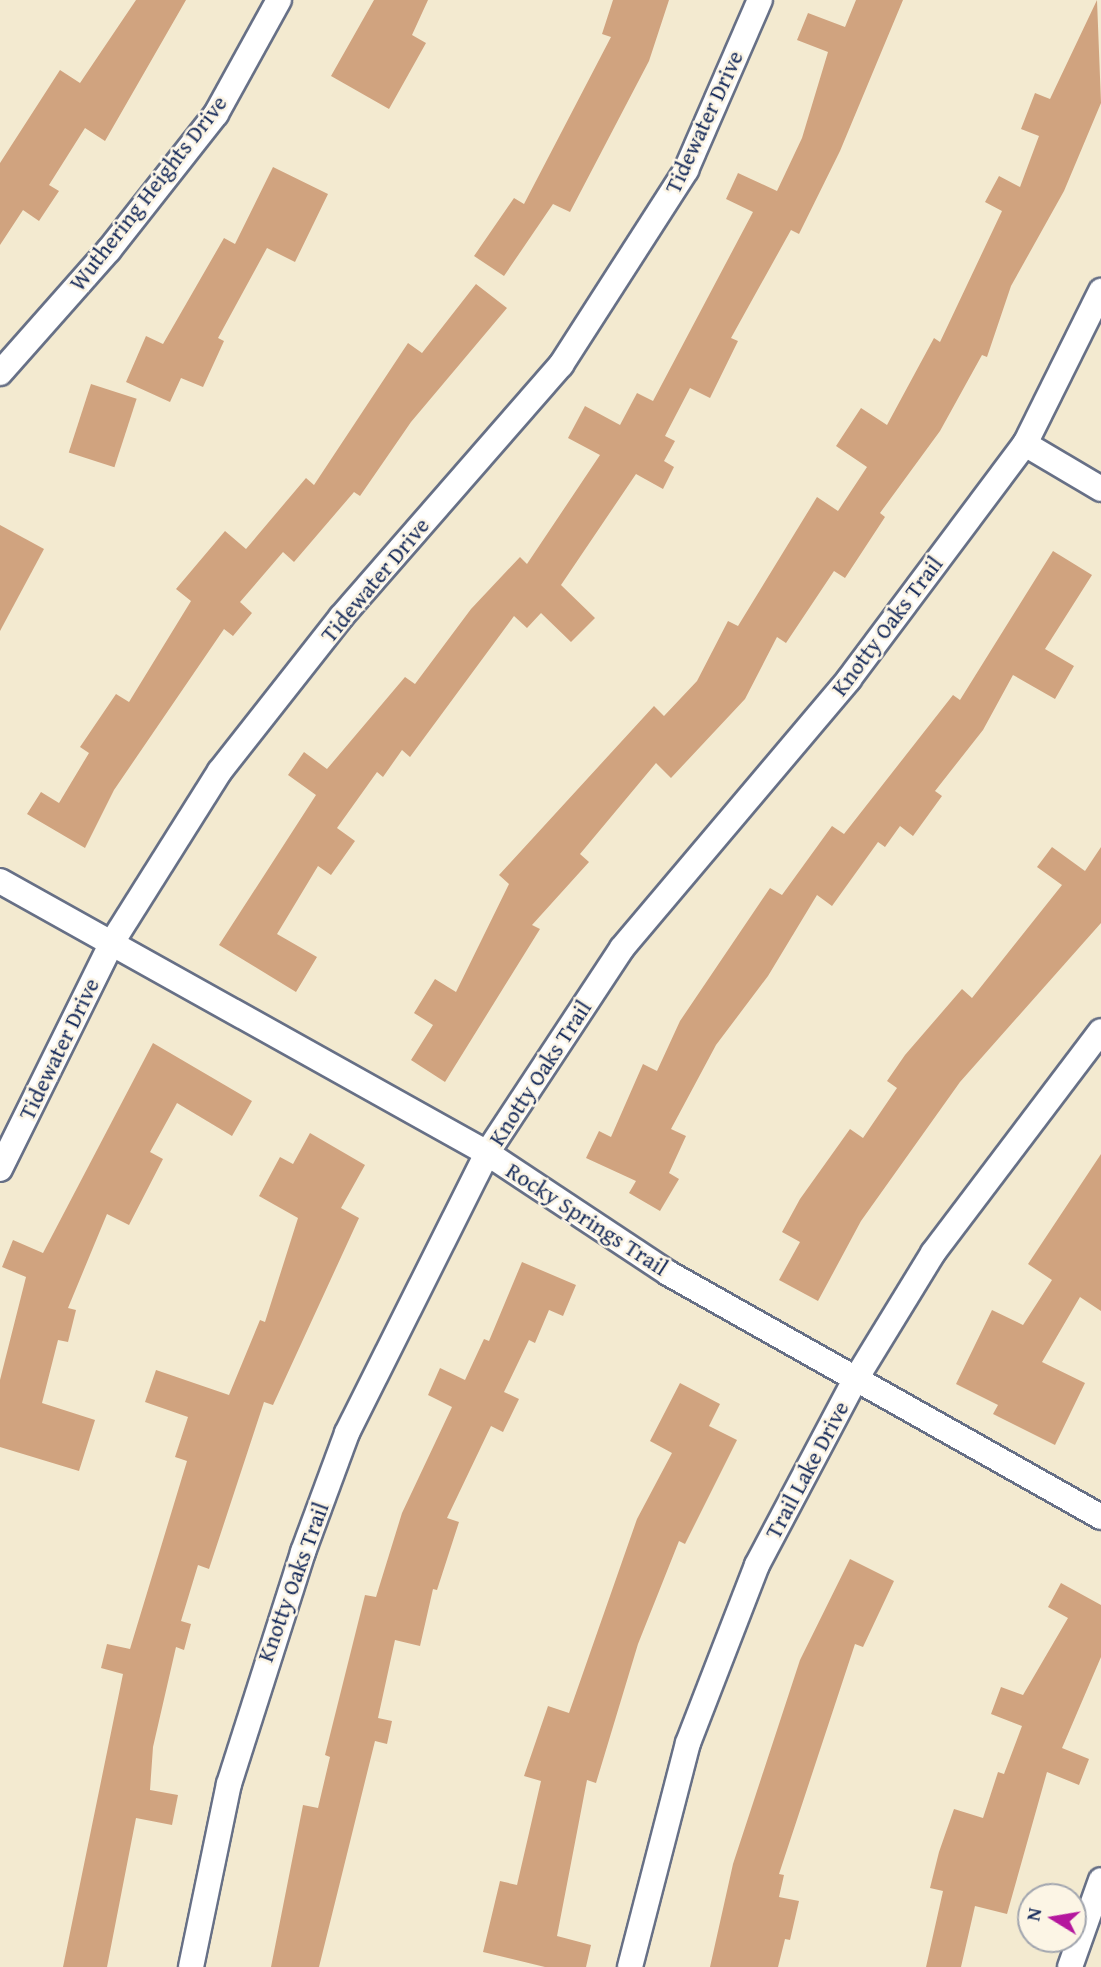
<!DOCTYPE html>
<html>
<head>
<meta charset="utf-8">
<style>
	body { margin:0 }
	#map { position:relative; width:1101px; height:1967px; overflow:hidden; background:#f3ead0; font-family:"Gentium Book Plus",serif }
	div>[style] { position:absolute }
	[style*='--x'] { left:calc(var(--x)*1px); top:calc(var(--y)*1px); width:calc(var(--w)*1px); rotate:calc(var(--a)*1deg) }
	.building>* { inset:0; background:#d0a37f; transform-origin:0 0 }
	.roads { filter:drop-shadow(2px 0 #677086) drop-shadow(-2px 0 #677086) drop-shadow(0 2px #677086) drop-shadow(0 -2px #677086) }
	.street>* { height:24px; margin:-12px; padding:0 12px; transform-origin:12px; border-radius:12px; background:#fff }
	span { translate:-50% -50%; white-space:nowrap; text-align:center; line-height:1.15; -webkit-text-stroke:5px #fcf5e5; paint-order:stroke }
	.street-label { font-size:23px; color:#1b2f5e }
	.north { position:absolute; left:1017px; top:1883px; width:70px; height:70px; box-sizing:border-box; background:#fcf5e5; border:2px solid #a2a6af; border-radius:50%; rotate:281deg; font-size:19px; font-weight:700; line-height:28px; text-align:center; color:#1b2f5e }
	.north::after { content:''; display:block; margin:auto; width:24px; height:32px; background:#b5179e; clip-path:polygon(50% 0,100% 100%,50% 72%,0 100%) }
</style>
</head>
<body>
<div id="map">
	<div class="building">
		<i style="clip-path:polygon(136px 0,186px 0,105px 141px,85px 128px,49px 185px,59px 191px,39px 221px,23px 210px,0 245px,0 163px,60px 70px,80px 83px)"></i>
		<i style="clip-path:polygon(374px 0,428px 0,412px 35px,426px 43px,389px 109px,331px 76px)"></i>
		<i style="clip-path:polygon(613px 0,669px 0,649px 61px,570px 212px,553px 204px,504px 276px,474px 256px,514px 198px,524px 204px,611px 37px,602px 34px)"></i>
		<i style="clip-path:polygon(856px 0,903px 0,840px 151px,799px 234px,791px 230px,731px 338px,738px 341px,710px 398px,690px 388px,665px 436px,675px 441px,664px 461px,674px 467px,663px 489px,636px 474px,561px 585px,595px 618px,571px 642px,541px 613px,527px 628px,514px 616px,410px 757px,402px 750px,383px 777px,377px 772px,337px 828px,355px 841px,331px 875px,318px 866px,277px 934px,317px 957px,296px 992px,219px 945px,316px 795px,288px 775px,304px 752px,327px 769px,405px 677px,415px 684px,471px 609px,520px 557px,527px 564px,600px 455px,568px 438px,585px 406px,620px 425px,637px 393px,653px 401px,753px 212px,726px 199px,738px 173px,777px 191px,802px 138px,828px 52px,797px 40px,808px 13px,845px 27px)"></i>
		<i style="clip-path:polygon(1097px 0,1101px 103px,1064px 191px,1011px 286px,987px 357px,982px 355px,940px 431px,880px 513px,885px 517px,845px 578px,834px 571px,786px 643px,777px 637px,745px 699px,671px 778px,656px 763px,580px 854px,589px 862px,532px 925px,540px 929px,445px 1082px,411px 1060px,433px 1025px,414px 1013px,435px 979px,456px 992px,509px 884px,499px 875px,654px 706px,664px 716px,697px 681px,728px 621px,738px 626px,817px 497px,838px 511px,867px 467px,836px 446px,861px 408px,887px 425px,934px 338px,940px 342px,1002px 211px,985px 202px,999px 176px,1020px 187px,1039px 136px,1021px 129px,1035px 93px,1050px 99px)"></i>
		<i style="clip-path:polygon(273px 167px,328px 194px,295px 262px,267px 248px,218px 338px,224px 341px,203px 387px,181px 378px,170px 402px,126px 382px,146px 336px,163px 344px,224px 238px,235px 244px)"></i>
		<i style="clip-path:polygon(476px 284px,507px 308px,411px 422px,360px 496px,354px 492px,294px 562px,283px 552px,240px 602px,252px 613px,233px 636px,224px 629px,114px 790px,85px 848px,27px 814px,41px 792px,59px 803px,89px 753px,80px 747px,116px 694px,129px 702px,191px 601px,176px 589px,225px 531px,246px 549px,306px 478px,314px 485px,408px 343px,422px 353px)"></i>
		<i style="left:91px;top:384px;width:48px;height:72px;rotate:18deg"></i>
		<i style="clip-path:polygon(0 525px,44px 549px,0 631px)"></i>
		<i style="clip-path:polygon(1053px 551px,1092px 575px,1045px 649px,1074px 666px,1055px 699px,1013px 675px,983px 730px,935px 791px,942px 796px,913px 836px,900px 826px,885px 847px,878px 842px,832px 906px,817px 895px,768px 976px,716px 1045px,671px 1129px,686px 1136px,669px 1173px,679px 1179px,660px 1211px,629px 1193px,636px 1181px,586px 1158px,599px 1131px,611px 1137px,643px 1064px,657px 1071px,680px 1021px,770px 888px,782px 895px,832px 826px,844px 834px,953px 695px,960px 700px)"></i>
		<i style="clip-path:polygon(1052px 847px,1085px 871px,1101px 847px,1101px 923px,960px 1082px,861px 1221px,818px 1301px,779px 1280px,800px 1242px,782px 1232px,800px 1199px,850px 1129px,863px 1138px,897px 1088px,887px 1081px,905px 1055px,962px 989px,972px 998px,1062px 885px,1037px 867px)"></i>
		<i style="clip-path:polygon(153px 1043px,252px 1101px,232px 1136px,177px 1103px,150px 1152px,163px 1159px,129px 1225px,107px 1214px,68px 1308px,76px 1310px,68px 1342px,58px 1340px,42px 1403px,95px 1420px,79px 1471px,0 1447px,0 1380px,26px 1277px,2px 1267px,13px 1240px,43px 1253px)"></i>
		<i style="clip-path:polygon(310px 1133px,365px 1165px,341px 1208px,359px 1218px,273px 1405px,264px 1402px,209px 1569px,198px 1565px,181px 1621px,191px 1624px,184px 1650px,176px 1647px,153px 1747px,150px 1790px,178px 1795px,172px 1825px,136px 1818px,107px 1967px,63px 1967px,123px 1674px,101px 1668px,107px 1644px,130px 1649px,187px 1461px,175px 1457px,188px 1417px,145px 1402px,156px 1370px,229px 1395px,260px 1320px,265px 1322px,298px 1218px,259px 1196px,280px 1157px,293px 1164px)"></i>
		<i style="clip-path:polygon(1101px 1154px,1101px 1311px,1080px 1297px,1042px 1362px,1085px 1383px,1055px 1445px,993px 1414px,998px 1405px,956px 1384px,992px 1310px,1023px 1325px,1052px 1280px,1028px 1264px)"></i>
		<i style="clip-path:polygon(522px 1262px,576px 1285px,563px 1316px,549px 1310px,535px 1343px,529px 1340px,504px 1392px,519px 1399px,503px 1432px,491px 1426px,447px 1518px,459px 1522px,437px 1590px,433px 1589px,420px 1646px,395px 1640px,378px 1718px,392px 1721px,387px 1744px,375px 1741px,319px 1967px,271px 1967px,303px 1805px,318px 1808px,330px 1757px,325px 1755px,365px 1595px,376px 1597px,402px 1513px,452px 1407px,428px 1395px,440px 1368px,465px 1380px,484px 1339px,489px 1341px)"></i>
		<i style="clip-path:polygon(680px 1383px,720px 1404px,709px 1426px,737px 1440px,685px 1544px,679px 1541px,638px 1644px,596px 1783px,587px 1780px,557px 1936px,591px 1945px,586px 1967px,545px 1967px,483px 1952px,500px 1881px,517px 1885px,541px 1781px,524px 1776px,548px 1706px,569px 1713px,637px 1519px,672px 1453px,650px 1441px)"></i>
		<i style="clip-path:polygon(850px 1559px,894px 1581px,863px 1647px,855px 1644px,779px 1874px,784px 1875px,779px 1897px,799px 1901px,790px 1940px,785px 1939px,778px 1967px,710px 1967px,733px 1864px,800px 1660px)"></i>
		<i style="clip-path:polygon(1061px 1583px,1101px 1605px,1101px 1657px,1062px 1748px,1089px 1759px,1079px 1785px,1047px 1772px,1007px 1914px,975px 1906px,961px 1967px,926px 1967px,943px 1891px,930px 1888px,939px 1852px,954px 1809px,983px 1818px,998px 1772px,1004px 1774px,1022px 1726px,991px 1714px,1001px 1687px,1023px 1695px,1068px 1618px,1048px 1607px)"></i>
	</div>
	<div class="roads">
		<div class="street">
			<i style="--x:0;--y:373;--w:164;--a:-48.5"></i>
			<i style="--x:109;--y:250;--w:173;--a:-51.8"></i>
			<i style="--x:216;--y:114;--w:130;--a:-61.1"></i>
			<i style="--x:1025;--y:444;--w:88;--a:30.6"></i>
			<i style="--x:0;--y:881;--w:558;--a:29.18"></i>
			<i style="--x:487;--y:1153;--w:217;--a:33.5"></i>
			<i style="--x:668;--y:1273;--w:497;--a:29.4"></i>
			<i style="--x:0;--y:1169;--w:251;--a:-63.7"></i>
			<i style="--x:111;--y:944;--w:204;--a:-57.8"></i>
			<i style="--x:220;--y:771;--w:196;--a:-51.8"></i>
			<i style="--x:341;--y:617;--w:335;--a:-48.9"></i>
			<i style="--x:561;--y:365;--w:232;--a:-57.3"></i>
			<i style="--x:686;--y:170;--w:185;--a:-66.5"></i>
			<i style="--x:191;--y:1967;--w:187;--a:-78.3"></i>
			<i style="--x:229;--y:1784;--w:244;--a:-72.3"></i>
			<i style="--x:303;--y:1552;--w:127;--a:-69.7"></i>
			<i style="--x:347;--y:1433;--w:313;--a:-63.4"></i>
			<i style="--x:487;--y:1153;--w:245;--a:-56.6"></i>
			<i style="--x:622;--y:948;--w:352;--a:-49.8"></i>
			<i style="--x:849;--y:679;--w:294;--a:-53.2"></i>
			<i style="--x:1025;--y:444;--w:171;--a:-63.6"></i>
			<i style="--x:630;--y:1967;--w:231;--a:-75.5"></i>
			<i style="--x:688;--y:1743;--w:191;--a:-68.8"></i>
			<i style="--x:757;--y:1565;--w:207;--a:-62.1"></i>
			<i style="--x:854;--y:1382;--w:151;--a:-58.5"></i>
			<i style="--x:933;--y:1253;--w:278;--a:-52.9"></i>
			<i style="--x:1070;--y:1967;--w:92;--a:-70.4"></i>
		</div>
	</div>
	<div class="street-label">
		<span style="left:704px;top:122px;rotate:-65deg">Tidewater Drive</span>
		<span style="left:148px;top:193px;rotate:-52deg">Wuthering Heights Drive</span>
		<span style="left:375px;top:580px;rotate:-50deg">Tidewater Drive</span>
		<span style="left:887px;top:626px;rotate:-53deg">Knotty Oaks Trail</span>
		<span style="left:59px;top:1049px;rotate:-64deg">Tidewater Drive</span>
		<span style="left:540px;top:1073px;rotate:-57deg">Knotty Oaks Trail</span>
		<span style="left:587px;top:1219px;rotate:33deg">Rocky Springs Trail</span>
		<span style="left:807px;top:1470px;rotate:-62deg">Trail Lake Drive</span>
		<span style="left:293px;top:1582px;rotate:-70deg">Knotty Oaks Trail</span>
	</div>
	<div class="north">N</div>
</div>
</body>
</html>
